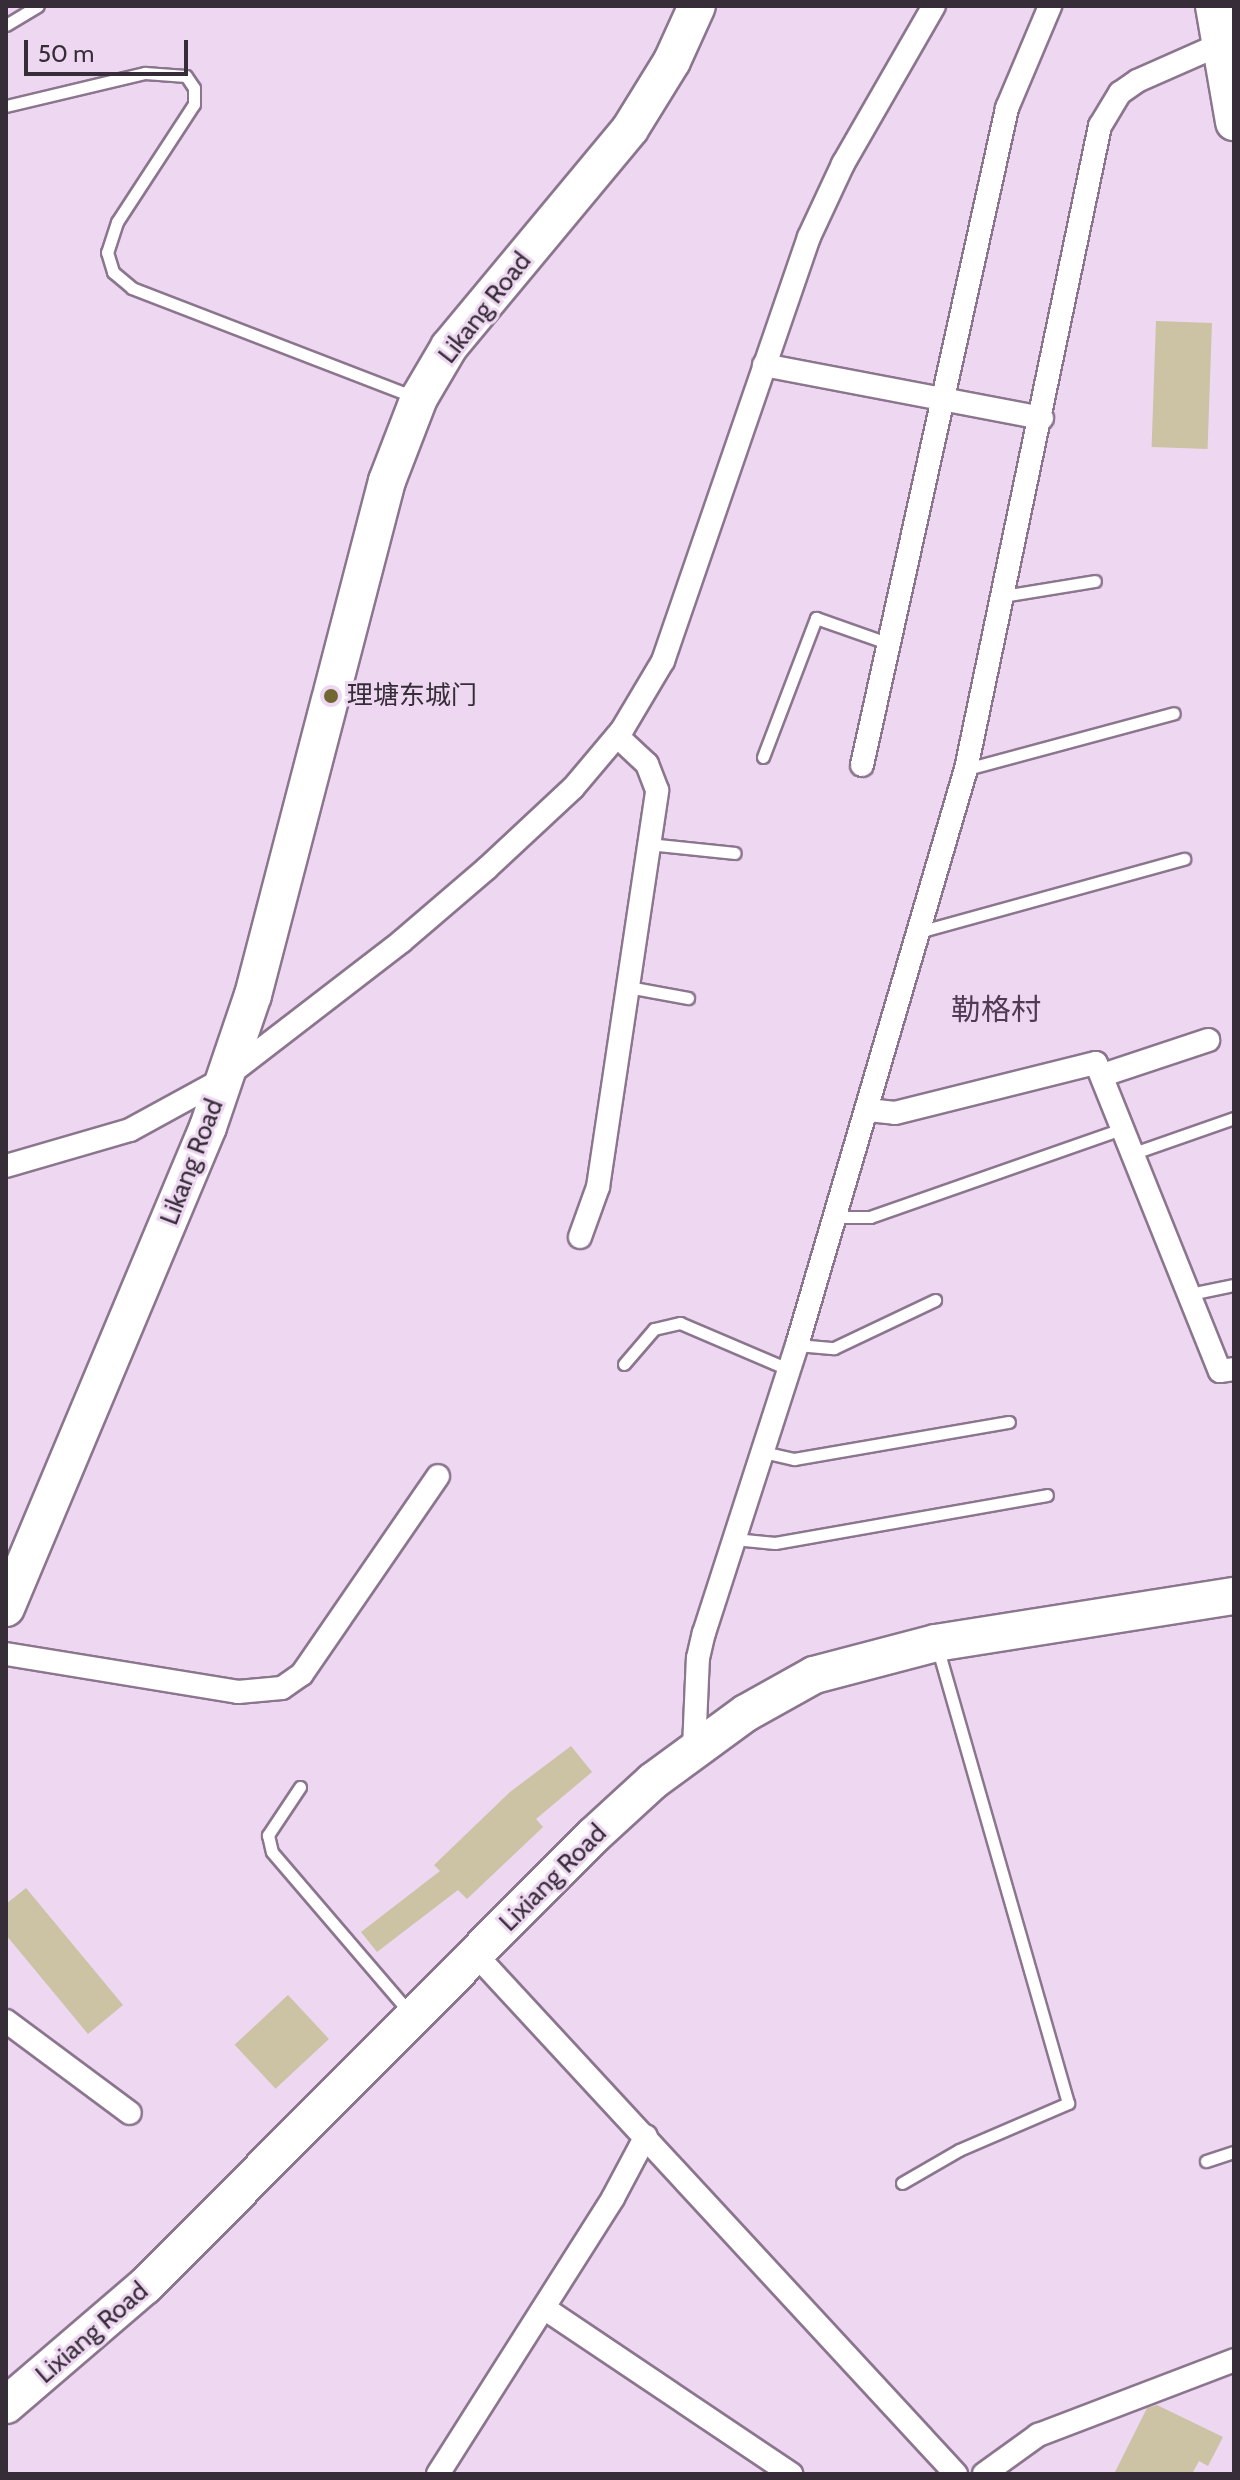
<!DOCTYPE html>
<html>
<head>
<meta charset="utf-8">
<style>
	body { margin:0 }
	#map { position:relative; width:1240px; height:2480px; overflow:hidden; background:#eed7f1; font-family:Cabin,"Noto Sans SC",sans-serif }
	div>[style] { position:absolute }
	[style*='--x'] { left:calc(var(--x)*1px); top:calc(var(--y)*1px); width:calc(var(--w)*1px); rotate:calc(var(--a)*1deg) }
	.building>* { inset:0; background:#cbc3a4; transform-origin:0 0 }
	.roads { filter:drop-shadow(2px 0 #8b768e) drop-shadow(-2px 0 #8b768e) drop-shadow(0 2px #8b768e) drop-shadow(0 -2px #8b768e) }
	.lane>* { height:11px; margin:-5.5px; padding:0 5.5px; transform-origin:5.5px; border-radius:5.5px; background:#fff }
	.street>* { height:22px; margin:-11px; padding:0 11px; transform-origin:11px; border-radius:11px; background:#fff }
	.primary>* { height:36px; margin:-18px; padding:0 18px; transform-origin:18px; border-radius:18px; background:#fff }
	.dots>* { width:22px; height:22px; translate:-50% -50%; box-sizing:border-box; border:4px solid #eed7f1; border-radius:50% }
	span { translate:-50% -50%; white-space:nowrap; text-align:center; line-height:1.15; -webkit-text-stroke:6px #eed7f1; paint-order:stroke }
	.street-label { font-size:26px; color:#362d38 }
	.poi-label { font-size:26px; color:#362d38 }
	.left { translate:0 -50%; text-align:left }
	.quarter-label { font-size:30px; color:#4f3c52 }
	.frame { position:absolute; inset:0; border:8px solid #362d38; pointer-events:none }
	.scale { position:absolute; left:24px; top:40px; width:164px; height:36px; box-sizing:border-box; border:4px solid #362d38; border-top:0; padding-left:10px; font-size:24px; line-height:28px; white-space:nowrap; color:#362d38; -webkit-text-stroke:6px #eed7f1; paint-order:stroke }
</style>
</head>
<body>
<div id="map">
	<div class="building">
		<i style="left:1156px;top:321px;width:56px;height:126px;rotate:2deg"></i>
		<i style="clip-path:polygon(571px 1746px,592px 1772px,536px 1819px,543px 1827px,467px 1899px,458px 1890px,377px 1952px,361px 1932px,440px 1871px,434px 1865px,510px 1792px)"></i>
		<i style="clip-path:polygon(26px 1888px,123px 2005px,88px 2034px,6px 1935px,6px 1904px)"></i>
		<i style="left:288px;top:1995px;width:60px;height:73px;rotate:47deg"></i>
		<i style="clip-path:polygon(1157px 2405px,1223px 2437px,1208px 2466px,1199px 2461px,1192px 2474px,1114px 2474px,1147px 2408px)"></i>
	</div>
	<div class="roads">
		<div class="lane">
			<i style="--x:6;--y:25;--w:37;--a:-31"></i>
			<i style="--x:6;--y:106;--w:143;--a:-13.4"></i>
			<i style="--x:145;--y:73;--w:41;--a:4.2"></i>
			<i style="--x:186;--y:76;--w:14;--a:56"></i>
			<i style="--x:194;--y:88;--w:16;--a:90"></i>
			<i style="--x:194;--y:104;--w:141;--a:123.1"></i>
			<i style="--x:117;--y:222;--w:32;--a:108"></i>
			<i style="--x:107;--y:252;--w:21;--a:73"></i>
			<i style="--x:113;--y:272;--w:25;--a:40"></i>
			<i style="--x:132;--y:288;--w:303;--a:21.1"></i>
			<i style="--x:1003;--y:596;--w:93;--a:-9.3"></i>
			<i style="--x:763;--y:757;--w:149;--a:-69.1"></i>
			<i style="--x:816;--y:618;--w:78;--a:19.4"></i>
			<i style="--x:967;--y:769;--w:214;--a:-15.1"></i>
			<i style="--x:649;--y:844;--w:86;--a:6"></i>
			<i style="--x:922;--y:931;--w:272;--a:-15.4"></i>
			<i style="--x:628;--y:987;--w:61;--a:10.4"></i>
			<i style="--x:1134;--y:1153;--w:106;--a:-19.3"></i>
			<i style="--x:836;--y:1217;--w:34;--a:0"></i>
			<i style="--x:870;--y:1217;--w:269;--a:-19.3"></i>
			<i style="--x:1190;--y:1294;--w:45;--a:-11.6"></i>
			<i style="--x:797;--y:1345;--w:37;--a:5"></i>
			<i style="--x:834;--y:1348;--w:112;--a:-25.4"></i>
			<i style="--x:624;--y:1364;--w:46;--a:-49.4"></i>
			<i style="--x:654;--y:1329;--w:27;--a:-13"></i>
			<i style="--x:680;--y:1323;--w:120;--a:23.1"></i>
			<i style="--x:763;--y:1452;--w:32;--a:13"></i>
			<i style="--x:794;--y:1459;--w:218;--a:-9.8"></i>
			<i style="--x:734;--y:1539;--w:41;--a:5.6"></i>
			<i style="--x:775;--y:1543;--w:276;--a:-10"></i>
			<i style="--x:300;--y:1787;--w:58;--a:123.7"></i>
			<i style="--x:268;--y:1835;--w:17;--a:77"></i>
			<i style="--x:272;--y:1852;--w:212;--a:49.4"></i>
			<i style="--x:1206;--y:2161;--w:29;--a:-18"></i>
			<i style="--x:902;--y:2183;--w:66;--a:-30.1"></i>
			<i style="--x:959;--y:2150;--w:119;--a:-23.3"></i>
			<i style="--x:1068;--y:2103;--w:474;--a:-106"></i>
		</div>
		<div class="street">
			<i style="--x:764;--y:365;--w:283;--a:10.8"></i>
			<i style="--x:862;--y:765;--w:673;--a:-77.55"></i>
			<i style="--x:1007;--y:108;--w:111;--a:-67.1"></i>
			<i style="--x:1103;--y:1075;--w:111;--a:-18.4"></i>
			<i style="--x:868;--y:1110;--w:27;--a:6"></i>
			<i style="--x:895;--y:1113;--w:207;--a:-14"></i>
			<i style="--x:1096;--y:1063;--w:332;--a:68.1"></i>
			<i style="--x:1220;--y:1371;--w:14;--a:-8"></i>
			<i style="--x:6;--y:1166;--w:129;--a:-16.2"></i>
			<i style="--x:130;--y:1130;--w:106;--a:-28.7"></i>
			<i style="--x:223;--y:1079;--w:226;--a:-37.6"></i>
			<i style="--x:402;--y:941;--w:111;--a:-40.6"></i>
			<i style="--x:486;--y:869;--w:119;--a:-43"></i>
			<i style="--x:573;--y:788;--w:76;--a:-49.8"></i>
			<i style="--x:622;--y:730;--w:80;--a:-59.3"></i>
			<i style="--x:663;--y:661;--w:448;--a:-71"></i>
			<i style="--x:809;--y:237;--w:81;--a:-65"></i>
			<i style="--x:843;--y:164;--w:182;--a:-60.1"></i>
			<i style="--x:580;--y:1237;--w:53;--a:-70.2"></i>
			<i style="--x:598;--y:1187;--w:401;--a:-81.5"></i>
			<i style="--x:657;--y:790;--w:28;--a:-111"></i>
			<i style="--x:647;--y:764;--w:41;--a:-137"></i>
			<i style="--x:6;--y:1654;--w:235;--a:9.3"></i>
			<i style="--x:238;--y:1692;--w:44;--a:-5.2"></i>
			<i style="--x:282;--y:1688;--w:24;--a:-35"></i>
			<i style="--x:302;--y:1674;--w:240;--a:-55.5"></i>
			<i style="--x:694;--y:1748;--w:90;--a:-87.5"></i>
			<i style="--x:698;--y:1658;--w:26;--a:-77"></i>
			<i style="--x:704;--y:1633;--w:303;--a:-72.1"></i>
			<i style="--x:797;--y:1345;--w:600;--a:-73.65"></i>
			<i style="--x:966;--y:769;--w:657;--a:-78.23"></i>
			<i style="--x:1100;--y:126;--w:39;--a:-59"></i>
			<i style="--x:1120;--y:93;--w:21;--a:-35"></i>
			<i style="--x:1137;--y:81;--w:92;--a:-23.8"></i>
			<i style="--x:477;--y:1956;--w:706;--a:47.24"></i>
			<i style="--x:6;--y:2021;--w:154;--a:36.6"></i>
			<i style="--x:544;--y:2308;--w:298;--a:33.9"></i>
			<i style="--x:438;--y:2474;--w:327;--a:-57.6"></i>
			<i style="--x:613;--y:2198;--w:70;--a:-62"></i>
			<i style="--x:984;--y:2474;--w:67;--a:-35.8"></i>
			<i style="--x:1038;--y:2435;--w:210;--a:-20.9"></i>
		</div>
		<div class="primary">
			<i style="--x:1214;--y:6;--w:118;--a:80.2"></i>
			<i style="--x:332;--y:692;--w:218;--a:-75.4"></i>
			<i style="--x:387;--y:481;--w:89;--a:-68.9"></i>
			<i style="--x:419;--y:398;--w:59;--a:-59.5"></i>
			<i style="--x:449;--y:347;--w:283;--a:-50.3"></i>
			<i style="--x:630;--y:129;--w:80;--a:-58.3"></i>
			<i style="--x:672;--y:61;--w:60;--a:-65.6"></i>
			<i style="--x:6;--y:1608;--w:522;--a:-67.22"></i>
			<i style="--x:208;--y:1127;--w:139;--a:-71.2"></i>
			<i style="--x:253;--y:995;--w:306;--a:-75.4"></i>
			<i style="--x:6;--y:2405;--w:183;--a:-40.6"></i>
			<i style="--x:145;--y:2286;--w:635;--a:-45.13"></i>
			<i style="--x:593;--y:1836;--w:81;--a:-42.5"></i>
			<i style="--x:653;--y:1781;--w:115;--a:-36.2"></i>
			<i style="--x:746;--y:1713;--w:78;--a:-29.2"></i>
			<i style="--x:814;--y:1675;--w:126;--a:-14.7"></i>
			<i style="--x:936;--y:1643;--w:302;--a:-9"></i>
		</div>
	</div>
	<div class="dots">
		<i style="left:331px;top:696px;background:#726633"></i>
	</div>
	<div class="street-label">
		<span style="left:485px;top:308px;rotate:-52deg">Likang Road</span>
		<span style="left:192px;top:1162px;rotate:-69deg">Likang Road</span>
		<span style="left:553px;top:1878px;rotate:-45deg">Lixiang Road</span>
		<span style="left:92px;top:2333px;rotate:-41deg">Lixiang Road</span>
	</div>
	<div class="poi-label">
		<span class="left" style="left:347px;top:696px">理塘东城门</span>
	</div>
	<div class="quarter-label">
		<span style="left:996px;top:1010px">勒格村</span>
	</div>
	<div class="frame"></div>
	<div class="scale">50 m</div>
</div>
</body>
</html>
